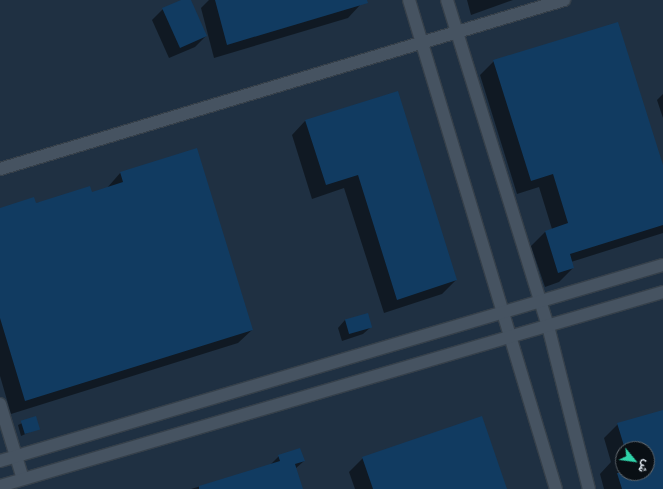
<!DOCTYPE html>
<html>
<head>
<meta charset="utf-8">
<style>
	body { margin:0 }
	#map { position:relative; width:663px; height:489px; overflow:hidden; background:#1a2633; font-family:"Exo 2",Vazirmatn,sans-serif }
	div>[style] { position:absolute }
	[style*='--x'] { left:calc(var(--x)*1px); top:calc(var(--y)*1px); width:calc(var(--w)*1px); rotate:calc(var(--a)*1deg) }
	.built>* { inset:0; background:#1f3042 }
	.shadow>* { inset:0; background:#0007 }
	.building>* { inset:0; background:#113b61; transform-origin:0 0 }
	.roads { filter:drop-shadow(1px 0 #36404a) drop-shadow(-1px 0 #36404a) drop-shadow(0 1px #36404a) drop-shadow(0 -1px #36404a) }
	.minor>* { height:12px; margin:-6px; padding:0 6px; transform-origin:6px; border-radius:6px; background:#465361 }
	span { translate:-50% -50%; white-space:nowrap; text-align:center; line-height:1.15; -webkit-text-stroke:3px #090f14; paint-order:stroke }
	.north { position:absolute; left:615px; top:441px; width:40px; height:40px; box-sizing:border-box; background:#090f14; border:1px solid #61686e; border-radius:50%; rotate:119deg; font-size:11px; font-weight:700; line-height:16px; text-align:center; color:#e6eef6 }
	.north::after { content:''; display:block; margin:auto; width:14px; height:18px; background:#2fd4aa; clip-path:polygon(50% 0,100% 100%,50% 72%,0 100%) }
</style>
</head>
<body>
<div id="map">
	<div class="built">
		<i style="clip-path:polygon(evenodd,0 0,663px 0,663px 489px,0 489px,0 0,623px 449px,647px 449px,647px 473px,623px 473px,623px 449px)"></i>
	</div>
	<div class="shadow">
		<i style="clip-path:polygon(183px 0,190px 0,206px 36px,195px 47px,169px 58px,152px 20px,163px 9px)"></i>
		<i style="clip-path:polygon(209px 0,359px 0,361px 4px,348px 18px,214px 58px,201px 8px)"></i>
		<i style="clip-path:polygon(467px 0,513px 0,471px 15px)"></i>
		<i style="clip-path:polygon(494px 61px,663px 168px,663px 233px,571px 262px,573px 268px,559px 282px,545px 287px,531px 246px,545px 232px,552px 229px,539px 187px,517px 194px,480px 75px)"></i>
		<i style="clip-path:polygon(397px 92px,456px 280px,442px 294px,384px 313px,344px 188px,312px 199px,292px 135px,305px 121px)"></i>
		<i style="clip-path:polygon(663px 94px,663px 118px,657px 100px)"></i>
		<i style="clip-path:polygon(121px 172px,252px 330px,238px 343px,11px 414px,0 376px,0 209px,91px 194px,107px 188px)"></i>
		<i style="clip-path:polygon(345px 320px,371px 327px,363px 334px,342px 341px,338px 328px)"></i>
		<i style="clip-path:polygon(evenodd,663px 411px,663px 489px,604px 489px,600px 474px,611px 462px,604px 438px,618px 424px,663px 411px,623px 449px,647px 449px,647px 473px,623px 473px,623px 449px)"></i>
		<i style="clip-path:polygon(35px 417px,39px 428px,21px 436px,18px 425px)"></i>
		<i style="clip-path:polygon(279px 456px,304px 461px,295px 469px,302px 489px,191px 489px,269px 466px)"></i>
		<i style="clip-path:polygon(363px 458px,506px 489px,355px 489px,349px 472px)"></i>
	</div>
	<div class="building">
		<i style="clip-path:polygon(181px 0,191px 0,207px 36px,180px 48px,162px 8px)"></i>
		<i style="clip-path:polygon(215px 0,367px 0,368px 3px,227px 45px)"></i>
		<i style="clip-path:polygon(618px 22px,663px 165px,663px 225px,570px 254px,574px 268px,558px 273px,545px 231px,568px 223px,553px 174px,531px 181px,493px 60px)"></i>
		<i style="clip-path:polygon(398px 91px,457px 280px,397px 300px,358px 175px,326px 185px,305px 120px)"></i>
		<i style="clip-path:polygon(197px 148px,253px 330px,25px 401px,0 318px,0 208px,34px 197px,36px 203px,90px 186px,92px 192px,123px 182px,120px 172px)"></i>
		<i style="left:368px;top:313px;width:15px;height:24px;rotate:74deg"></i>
		<i style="clip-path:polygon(663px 410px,663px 489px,622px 489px,617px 473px,647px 473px,647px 449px,625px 449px,617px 423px)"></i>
		<i style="left:36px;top:416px;width:14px;height:16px;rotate:73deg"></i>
		<i style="clip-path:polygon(482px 416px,507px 489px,373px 489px,362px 457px)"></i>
		<i style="clip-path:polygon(300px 448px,305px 461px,295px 464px,303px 489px,199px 489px,199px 486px,280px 461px,278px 455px)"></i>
	</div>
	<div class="roads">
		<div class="minor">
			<i style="--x:409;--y:0;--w:511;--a:73.27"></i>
			<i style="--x:447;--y:0;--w:341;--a:72.8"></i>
			<i style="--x:548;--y:326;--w:168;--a:75.9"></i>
			<i style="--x:0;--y:169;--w:589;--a:-16.68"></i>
			<i style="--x:0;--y:404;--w:78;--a:73"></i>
			<i style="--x:0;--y:461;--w:691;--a:-16.47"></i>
			<i style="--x:0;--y:486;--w:691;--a:-16.31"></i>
		</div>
	</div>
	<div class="north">ش</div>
</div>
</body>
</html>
